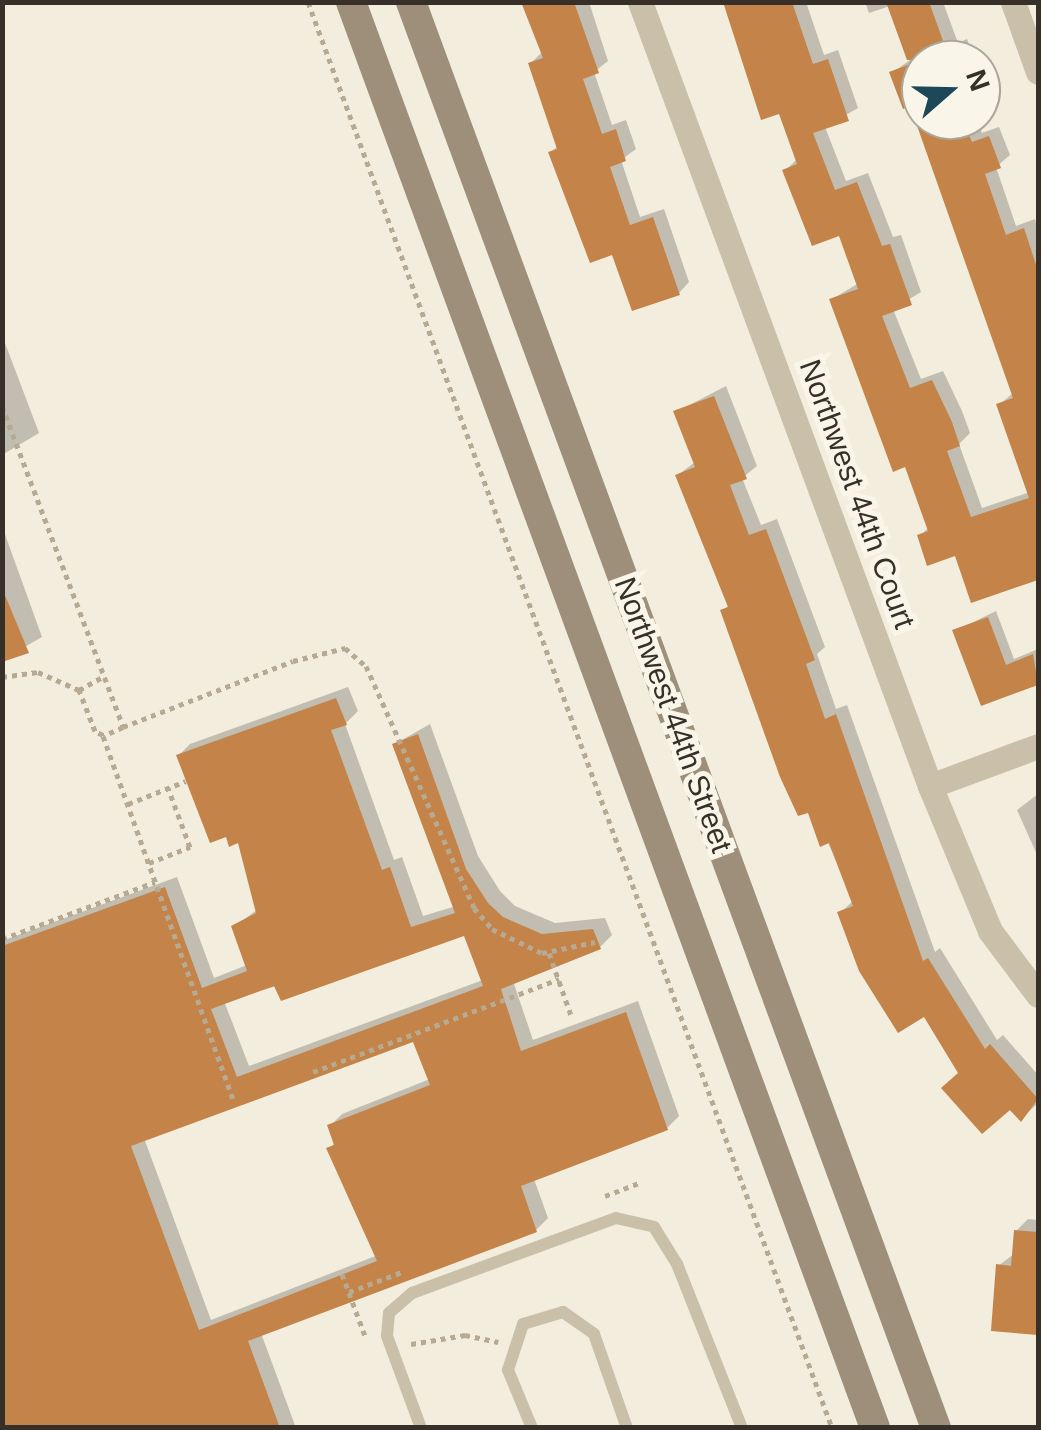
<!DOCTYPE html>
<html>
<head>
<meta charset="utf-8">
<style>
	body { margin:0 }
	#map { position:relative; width:1041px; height:1430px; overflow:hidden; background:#f2eddc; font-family:Arial,sans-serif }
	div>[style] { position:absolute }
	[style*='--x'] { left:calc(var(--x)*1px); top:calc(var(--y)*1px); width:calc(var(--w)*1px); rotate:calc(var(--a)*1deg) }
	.shadow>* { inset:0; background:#0003 }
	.building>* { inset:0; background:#c48348 }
	.path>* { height:5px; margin-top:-2.5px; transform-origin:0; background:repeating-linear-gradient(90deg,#b6aa93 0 5px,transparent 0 10px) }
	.lane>* { height:12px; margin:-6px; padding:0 6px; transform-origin:6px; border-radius:6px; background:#cabfa8 }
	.street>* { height:25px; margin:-12.5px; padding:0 12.5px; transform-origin:12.5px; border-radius:12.5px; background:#cabfa8 }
	.secondary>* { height:30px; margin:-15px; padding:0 15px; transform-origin:15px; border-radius:15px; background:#9d8f7a }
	span { translate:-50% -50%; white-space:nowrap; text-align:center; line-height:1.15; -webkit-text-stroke:10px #f9f6e9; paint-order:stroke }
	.street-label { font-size:30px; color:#373028 }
	.frame { position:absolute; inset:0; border:5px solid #373028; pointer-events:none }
	.north { position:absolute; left:901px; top:40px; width:100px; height:100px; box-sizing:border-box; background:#f9f6e9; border:2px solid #aba79c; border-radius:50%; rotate:70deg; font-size:28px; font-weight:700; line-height:40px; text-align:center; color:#373028 }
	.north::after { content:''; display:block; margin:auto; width:35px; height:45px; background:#1e4758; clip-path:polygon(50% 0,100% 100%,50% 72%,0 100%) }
</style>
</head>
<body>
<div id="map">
	<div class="shadow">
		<i style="clip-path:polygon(523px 2px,589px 2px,608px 61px,594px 72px,612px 125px,626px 120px,636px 149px,621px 160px,640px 217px,664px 209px,689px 282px,679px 293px,614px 252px,551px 152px,559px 145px,531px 63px,543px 51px)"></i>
		<i style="clip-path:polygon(725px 2px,806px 2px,824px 55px,838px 50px,858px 108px,825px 127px,846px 181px,868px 173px,893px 237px,901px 235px,921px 292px,893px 309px,921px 379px,943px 371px,962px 411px,970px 433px,959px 444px,982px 508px,1030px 492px,999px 405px,1013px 393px,956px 218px,911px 103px,892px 73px,910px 60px,890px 6px,869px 13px,865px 2px,943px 2px,958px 43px,967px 39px,975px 60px,921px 60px,921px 120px,977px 120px,982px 133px,999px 127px,1010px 155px,996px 167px,1016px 226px,1035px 219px,1038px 231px,1038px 575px,972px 599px,957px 553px,920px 536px,929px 527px,906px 464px,832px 299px,859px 283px,840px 232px,785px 171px,796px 160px,781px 110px)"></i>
		<i style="clip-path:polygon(2px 335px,39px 433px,2px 455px)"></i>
		<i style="clip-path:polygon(726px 386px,757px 466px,742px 478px,761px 525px,777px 519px,825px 647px,817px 654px,836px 709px,847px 705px,935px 952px,940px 948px,997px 1040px,1003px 1035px,1038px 1075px,1038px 1103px,1021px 1119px,961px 1073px,925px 1014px,840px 913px,854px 900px,723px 611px,730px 604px,678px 475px,695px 462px,676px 412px)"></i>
		<i style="clip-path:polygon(2px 526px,42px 637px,2px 660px)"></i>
		<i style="clip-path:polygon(996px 611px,1014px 659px,1038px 649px,1038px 682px,982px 703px,955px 631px)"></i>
		<i style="clip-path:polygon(evenodd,348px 687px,358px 711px,345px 724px,394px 860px,402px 857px,423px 916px,456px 906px,395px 744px,430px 724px,478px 856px,500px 891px,515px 906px,555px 923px,605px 918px,612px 935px,600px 947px,513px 981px,533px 1040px,638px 1001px,679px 1116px,667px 1128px,534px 1179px,548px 1218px,536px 1230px,261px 1333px,296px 1428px,2px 1428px,2px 941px,177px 877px,214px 978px,247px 965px,234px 927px,258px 909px,240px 840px,178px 756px,190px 744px,348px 687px,465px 933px,483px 980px,249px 1066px,224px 1001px,465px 933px,348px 687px,415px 1039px,430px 1079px,342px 1114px,330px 1126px,336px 1142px,329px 1149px,378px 1255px,211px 1320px,144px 1138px,415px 1039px)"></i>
		<i style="clip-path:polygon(1038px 794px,1038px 857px,1017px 810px)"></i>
		<i style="clip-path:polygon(1028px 1219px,1038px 1220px,1038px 1333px,994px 1329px,998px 1266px,1014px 1254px,1016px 1231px)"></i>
	</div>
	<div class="building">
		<i style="clip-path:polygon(521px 2px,574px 2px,599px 73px,583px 79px,602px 134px,616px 129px,626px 161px,610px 167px,630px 225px,653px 217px,680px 295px,632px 311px,612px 255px,590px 263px,548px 152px,557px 149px,528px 63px,543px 58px)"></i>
		<i style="clip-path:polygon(723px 2px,792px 2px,813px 64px,828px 59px,849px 121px,813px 133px,835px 190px,857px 182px,882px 246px,890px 244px,912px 305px,882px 316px,910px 388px,932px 380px,952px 422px,960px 446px,947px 451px,971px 517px,1029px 498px,996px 404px,1013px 398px,915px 120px,963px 120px,972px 142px,989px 136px,1001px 168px,985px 174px,1006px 235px,1024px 228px,1038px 271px,1038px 580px,971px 603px,955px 556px,927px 566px,917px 535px,928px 531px,905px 467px,893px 472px,829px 299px,858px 289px,839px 236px,812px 246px,782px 170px,797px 164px,779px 114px,761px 120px)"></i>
		<i style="clip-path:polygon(886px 2px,929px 2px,950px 60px,921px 60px,921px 102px,903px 109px,889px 72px,921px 60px,907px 60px)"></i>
		<i style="clip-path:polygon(714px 396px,747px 479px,730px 485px,749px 535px,766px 529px,815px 660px,806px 664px,825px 719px,836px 714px,923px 961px,928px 958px,985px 1049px,990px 1044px,1038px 1099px,1021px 1122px,1010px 1110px,982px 1134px,941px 1088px,958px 1073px,924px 1017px,898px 1033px,859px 971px,837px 912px,853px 906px,829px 843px,820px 847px,808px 813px,798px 816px,780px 777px,720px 610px,728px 607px,675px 475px,695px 467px,673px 411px)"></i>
		<i style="clip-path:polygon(2px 588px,29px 653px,2px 662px)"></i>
		<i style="clip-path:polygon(988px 617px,1006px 665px,1033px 654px,1038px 685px,981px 706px,952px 630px)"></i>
		<i style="clip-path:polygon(evenodd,336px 698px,347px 725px,331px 730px,382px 870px,390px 867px,411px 927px,455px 913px,392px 744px,418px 734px,466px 869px,488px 903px,503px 917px,542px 934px,593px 929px,601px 949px,501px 989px,521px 1051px,626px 1012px,668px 1130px,521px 1186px,537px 1232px,248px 1341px,280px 1428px,2px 1428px,2px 946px,165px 887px,202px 988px,247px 971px,231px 926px,256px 913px,238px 843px,229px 847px,226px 837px,210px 843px,176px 755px,336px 698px,464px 936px,483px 986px,237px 1077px,211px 1009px,274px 986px,281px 1001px,464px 936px,336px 698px,413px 1042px,430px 1085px,327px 1125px,334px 1145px,326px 1148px,377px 1261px,199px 1330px,131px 1146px,413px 1042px)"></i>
		<i style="clip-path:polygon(1014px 1230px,1038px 1232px,1038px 1335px,991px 1331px,996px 1264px,1011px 1266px)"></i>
	</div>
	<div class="path">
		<i style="--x:308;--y:2;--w:1519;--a:69.82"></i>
		<i style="--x:2;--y:406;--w:343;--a:69.3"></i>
		<i style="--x:123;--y:727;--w:22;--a:156"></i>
		<i style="--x:103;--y:736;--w:388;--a:70.3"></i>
		<i style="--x:2;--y:677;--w:36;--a:-8"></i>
		<i style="--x:38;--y:672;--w:45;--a:23.7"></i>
		<i style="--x:123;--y:727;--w:182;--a:-21.2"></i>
		<i style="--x:293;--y:661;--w:54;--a:-14"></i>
		<i style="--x:345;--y:648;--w:28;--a:41"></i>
		<i style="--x:366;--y:666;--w:265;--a:65.9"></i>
		<i style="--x:474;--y:908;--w:28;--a:49"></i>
		<i style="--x:492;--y:929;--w:55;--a:25.6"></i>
		<i style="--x:542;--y:953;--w:54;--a:-11.7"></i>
		<i style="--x:103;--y:735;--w:9;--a:-153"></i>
		<i style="--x:95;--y:731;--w:44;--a:-111.3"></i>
		<i style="--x:79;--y:690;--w:29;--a:-29"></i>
		<i style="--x:128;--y:804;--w:62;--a:-21.6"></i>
		<i style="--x:149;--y:863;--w:44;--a:-21.3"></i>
		<i style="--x:190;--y:847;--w:63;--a:-110.4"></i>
		<i style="--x:2;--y:939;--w:163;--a:-20.4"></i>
		<i style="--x:549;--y:953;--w:69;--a:70.5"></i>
		<i style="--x:313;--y:1072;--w:263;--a:-20.7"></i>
		<i style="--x:605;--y:1196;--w:36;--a:-21"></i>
		<i style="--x:342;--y:1274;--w:66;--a:69.6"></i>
		<i style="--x:349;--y:1292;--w:57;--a:-20.7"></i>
		<i style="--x:411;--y:1344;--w:55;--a:-9.5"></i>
		<i style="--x:465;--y:1335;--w:34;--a:12"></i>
	</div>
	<div class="lane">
		<i style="--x:421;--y:1428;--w:98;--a:-110.3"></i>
		<i style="--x:387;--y:1336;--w:23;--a:-85"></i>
		<i style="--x:389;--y:1313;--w:30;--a:-41"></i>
		<i style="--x:412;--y:1293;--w:217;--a:-20.2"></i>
		<i style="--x:616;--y:1218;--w:39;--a:13"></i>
		<i style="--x:654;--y:1227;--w:44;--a:58.1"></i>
		<i style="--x:677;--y:1264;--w:176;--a:68.4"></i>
		<i style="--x:532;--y:1428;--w:63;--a:-112.5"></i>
		<i style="--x:508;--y:1370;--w:48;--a:-71.9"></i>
		<i style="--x:523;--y:1324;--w:42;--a:-16.7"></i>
		<i style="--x:563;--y:1312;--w:38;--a:35"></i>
		<i style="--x:594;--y:1334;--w:100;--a:70.7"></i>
	</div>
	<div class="street">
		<i style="--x:640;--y:2;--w:836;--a:69.7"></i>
		<i style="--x:930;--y:786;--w:157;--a:67.5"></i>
		<i style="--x:990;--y:931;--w:80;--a:53.1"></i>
		<i style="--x:1013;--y:2;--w:74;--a:70.3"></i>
		<i style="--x:930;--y:786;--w:115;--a:-20.3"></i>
	</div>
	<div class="secondary">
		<i style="--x:351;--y:2;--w:1519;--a:69.82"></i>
		<i style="--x:411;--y:2;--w:1520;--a:69.79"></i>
	</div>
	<div class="street-label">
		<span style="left:857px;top:494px;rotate:70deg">Northwest 44th Court</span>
		<span style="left:673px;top:715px;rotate:70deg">Northwest 44th Street</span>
	</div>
	<div class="frame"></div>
	<div class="north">N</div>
</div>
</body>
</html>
